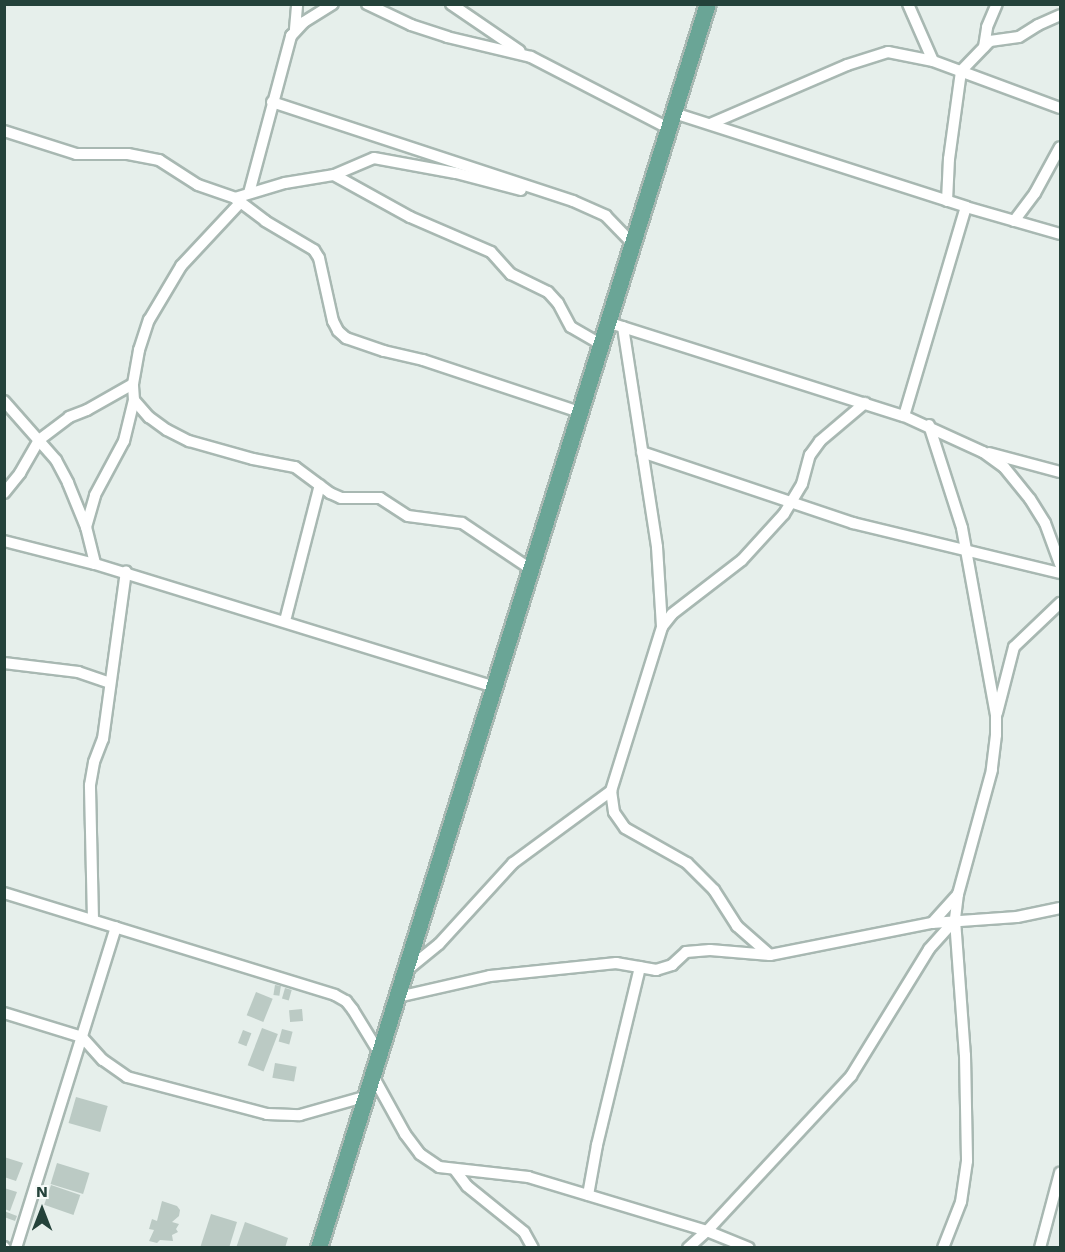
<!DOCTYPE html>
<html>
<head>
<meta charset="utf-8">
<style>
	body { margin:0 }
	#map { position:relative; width:1065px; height:1252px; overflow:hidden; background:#e6efeb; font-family:"Work Sans",sans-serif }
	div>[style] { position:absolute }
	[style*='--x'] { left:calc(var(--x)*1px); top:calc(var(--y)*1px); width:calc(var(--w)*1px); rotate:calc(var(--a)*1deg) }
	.building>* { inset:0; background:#bbcac4; transform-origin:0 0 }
	.roads { filter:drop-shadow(2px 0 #a8b8b2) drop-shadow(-2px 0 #a8b8b2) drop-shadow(0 2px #a8b8b2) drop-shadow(0 -2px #a8b8b2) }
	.street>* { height:10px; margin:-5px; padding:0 5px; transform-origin:5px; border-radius:5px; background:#fff }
	.primary>* { height:16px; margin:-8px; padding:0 8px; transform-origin:8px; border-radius:8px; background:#6aa596 }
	span { translate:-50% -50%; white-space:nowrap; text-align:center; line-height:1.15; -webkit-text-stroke:4.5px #f7fbf9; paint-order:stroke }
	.frame { position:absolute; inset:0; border:6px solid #24423a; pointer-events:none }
	.north { position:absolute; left:12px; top:1180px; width:60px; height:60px; -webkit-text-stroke:4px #f7fbf9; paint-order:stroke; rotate:0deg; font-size:16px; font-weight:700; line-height:24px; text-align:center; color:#24423a }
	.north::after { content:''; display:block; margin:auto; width:21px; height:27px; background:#24423a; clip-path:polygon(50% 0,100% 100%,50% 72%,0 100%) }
</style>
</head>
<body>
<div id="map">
	<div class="building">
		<i style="left:275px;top:985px;width:6px;height:10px;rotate:9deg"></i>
		<i style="left:285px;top:988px;width:7px;height:11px;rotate:16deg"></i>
		<i style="left:256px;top:992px;width:18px;height:25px;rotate:22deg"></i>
		<i style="left:302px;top:1009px;width:12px;height:13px;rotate:85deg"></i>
		<i style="left:262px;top:1028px;width:17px;height:40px;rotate:21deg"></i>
		<i style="left:282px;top:1029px;width:11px;height:13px;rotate:15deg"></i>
		<i style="left:243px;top:1030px;width:9px;height:14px;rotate:21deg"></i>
		<i style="left:275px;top:1063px;width:22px;height:15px;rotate:10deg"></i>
		<i style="left:76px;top:1097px;width:33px;height:27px;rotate:16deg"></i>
		<i style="clip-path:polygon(4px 1157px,23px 1163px,16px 1181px,4px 1177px)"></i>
		<i style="left:57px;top:1163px;width:34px;height:22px;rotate:17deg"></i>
		<i style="left:51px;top:1185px;width:31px;height:21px;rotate:19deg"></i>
		<i style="clip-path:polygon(4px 1188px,17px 1192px,10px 1211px,4px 1209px)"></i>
		<i style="clip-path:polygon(162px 1201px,177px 1206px,180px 1210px,179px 1216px,172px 1222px,179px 1224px,176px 1229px,178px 1232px,172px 1235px,173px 1241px,160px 1240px,157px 1243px,149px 1241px,154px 1230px,149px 1229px,152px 1219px,157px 1221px)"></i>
		<i style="clip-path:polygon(4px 1211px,17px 1216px,15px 1221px,4px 1217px)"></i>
		<i style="clip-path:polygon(211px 1214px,237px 1222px,229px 1248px,200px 1248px)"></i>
		<i style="clip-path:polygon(245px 1222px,288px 1238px,285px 1248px,236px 1248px)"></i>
	</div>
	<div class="roads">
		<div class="street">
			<i style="--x:367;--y:4;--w:49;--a:25.5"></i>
			<i style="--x:411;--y:25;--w:38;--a:18"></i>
			<i style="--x:447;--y:37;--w:86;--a:13.4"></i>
			<i style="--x:531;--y:57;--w:157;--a:27.4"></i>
			<i style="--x:451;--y:4;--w:83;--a:34.3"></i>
			<i style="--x:908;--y:4;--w:62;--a:66.3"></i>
			<i style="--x:295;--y:29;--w:25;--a:-85"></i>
			<i style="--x:984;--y:47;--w:20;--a:-81"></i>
			<i style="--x:987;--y:27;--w:25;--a:-67"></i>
			<i style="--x:272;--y:102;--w:317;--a:18.2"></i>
			<i style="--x:573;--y:201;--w:36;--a:24"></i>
			<i style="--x:606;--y:216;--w:40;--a:46"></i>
			<i style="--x:674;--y:113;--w:307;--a:17.8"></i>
			<i style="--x:966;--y:207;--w:98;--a:16"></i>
			<i style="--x:710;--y:124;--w:149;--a:-23.3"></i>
			<i style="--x:847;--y:65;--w:43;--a:-17.6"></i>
			<i style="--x:888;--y:52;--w:46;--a:11.3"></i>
			<i style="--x:933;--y:61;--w:135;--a:20.3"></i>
			<i style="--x:4;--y:131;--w:76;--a:17.7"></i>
			<i style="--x:76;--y:154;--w:52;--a:0"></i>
			<i style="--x:128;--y:154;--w:32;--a:11"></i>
			<i style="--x:159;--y:160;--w:46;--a:32.7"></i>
			<i style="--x:198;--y:185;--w:39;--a:19"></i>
			<i style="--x:235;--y:198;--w:38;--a:37"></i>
			<i style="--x:265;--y:221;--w:57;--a:30.6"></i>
			<i style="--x:314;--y:250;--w:9;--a:58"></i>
			<i style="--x:319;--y:258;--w:65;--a:77.5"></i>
			<i style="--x:333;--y:321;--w:11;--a:63"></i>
			<i style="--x:338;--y:331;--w:11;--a:41"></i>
			<i style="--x:346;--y:338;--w:40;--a:18.9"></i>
			<i style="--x:384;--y:351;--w:40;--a:13"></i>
			<i style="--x:423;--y:360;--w:164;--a:18.4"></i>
			<i style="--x:334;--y:175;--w:87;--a:28.9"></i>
			<i style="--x:410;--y:217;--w:88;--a:23.4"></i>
			<i style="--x:491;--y:252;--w:30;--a:48"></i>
			<i style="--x:511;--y:274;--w:41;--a:25.9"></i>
			<i style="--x:548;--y:292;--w:15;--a:48"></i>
			<i style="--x:558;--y:303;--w:27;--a:62"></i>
			<i style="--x:571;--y:327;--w:36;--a:30"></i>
			<i style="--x:249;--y:193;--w:163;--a:-75"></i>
			<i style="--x:291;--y:36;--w:19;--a:-47"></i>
			<i style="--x:304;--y:22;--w:34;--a:-32"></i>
			<i style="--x:235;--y:198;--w:52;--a:-16.7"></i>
			<i style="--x:285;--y:183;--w:50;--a:-9.3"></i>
			<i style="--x:334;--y:175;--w:43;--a:-23"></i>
			<i style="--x:374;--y:158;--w:83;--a:10.4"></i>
			<i style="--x:456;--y:173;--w:67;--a:14.7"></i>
			<i style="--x:947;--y:201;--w:42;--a:-87.3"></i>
			<i style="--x:949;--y:159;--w:89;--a:-82.2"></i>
			<i style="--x:961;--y:71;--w:42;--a:-46"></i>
			<i style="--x:990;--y:41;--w:29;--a:-8"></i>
			<i style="--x:1019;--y:37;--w:22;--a:-32"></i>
			<i style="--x:1038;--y:25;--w:24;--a:-24"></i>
			<i style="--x:1014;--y:221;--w:35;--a:-53"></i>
			<i style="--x:1035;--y:193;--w:52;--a:-61.5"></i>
			<i style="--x:610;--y:323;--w:308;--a:17.6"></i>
			<i style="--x:904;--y:416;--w:87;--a:24.5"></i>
			<i style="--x:983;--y:452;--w:26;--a:36"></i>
			<i style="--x:1004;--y:467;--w:41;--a:50.9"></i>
			<i style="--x:1030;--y:499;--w:28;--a:58"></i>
			<i style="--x:1045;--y:523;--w:44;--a:69.9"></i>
			<i style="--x:623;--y:327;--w:223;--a:81.2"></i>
			<i style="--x:657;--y:547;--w:80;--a:86.4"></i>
			<i style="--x:134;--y:400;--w:23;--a:49"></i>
			<i style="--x:149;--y:417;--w:22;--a:36"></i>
			<i style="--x:167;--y:430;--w:25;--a:27"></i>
			<i style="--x:189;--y:441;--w:66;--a:15.7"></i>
			<i style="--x:253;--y:459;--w:43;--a:10.8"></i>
			<i style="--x:295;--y:467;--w:44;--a:36.6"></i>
			<i style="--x:330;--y:493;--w:12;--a:24"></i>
			<i style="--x:341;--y:498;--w:39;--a:0"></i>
			<i style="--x:380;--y:498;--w:33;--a:33"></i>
			<i style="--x:408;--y:516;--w:54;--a:7.4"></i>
			<i style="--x:462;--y:523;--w:81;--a:33.9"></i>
			<i style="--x:4;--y:401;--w:79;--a:48.6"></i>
			<i style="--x:56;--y:460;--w:26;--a:62"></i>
			<i style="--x:68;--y:483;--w:48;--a:67.8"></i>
			<i style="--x:86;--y:527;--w:38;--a:76"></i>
			<i style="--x:95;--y:564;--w:418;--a:17.1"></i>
			<i style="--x:904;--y:416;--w:218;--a:-73.5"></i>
			<i style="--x:929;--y:425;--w:108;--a:72.2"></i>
			<i style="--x:962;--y:528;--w:191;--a:79.7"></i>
			<i style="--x:996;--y:716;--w:19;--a:90"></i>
			<i style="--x:996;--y:735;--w:35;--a:97"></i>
			<i style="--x:992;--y:770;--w:129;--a:105.3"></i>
			<i style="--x:958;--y:894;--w:26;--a:97"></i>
			<i style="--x:955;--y:920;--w:135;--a:85.8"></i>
			<i style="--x:965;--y:1055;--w:106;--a:88.9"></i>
			<i style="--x:967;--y:1161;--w:41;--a:98.3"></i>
			<i style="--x:961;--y:1202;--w:49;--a:111.4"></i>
			<i style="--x:642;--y:452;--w:223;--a:18.6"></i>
			<i style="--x:853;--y:523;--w:213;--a:13.6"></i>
			<i style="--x:989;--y:453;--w:73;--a:15"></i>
			<i style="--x:4;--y:493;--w:26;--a:-51"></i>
			<i style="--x:20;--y:473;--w:38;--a:-60"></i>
			<i style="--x:39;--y:440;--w:38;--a:-37"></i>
			<i style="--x:69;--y:417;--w:19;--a:-21"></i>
			<i style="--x:87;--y:410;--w:53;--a:-29.5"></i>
			<i style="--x:86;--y:527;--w:33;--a:-74"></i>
			<i style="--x:95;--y:495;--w:61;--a:-61.8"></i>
			<i style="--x:124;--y:441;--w:42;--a:-76.3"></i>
			<i style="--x:134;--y:400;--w:16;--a:-94"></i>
			<i style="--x:133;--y:384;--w:35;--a:-80"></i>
			<i style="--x:139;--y:350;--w:32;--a:-72"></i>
			<i style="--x:149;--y:320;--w:63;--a:-59.3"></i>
			<i style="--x:181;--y:266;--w:86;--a:-46.9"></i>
			<i style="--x:4;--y:541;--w:94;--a:14.2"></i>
			<i style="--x:285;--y:621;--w:140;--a:-75.6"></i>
			<i style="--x:4;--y:663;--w:75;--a:6.9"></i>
			<i style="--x:78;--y:672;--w:34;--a:19"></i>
			<i style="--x:997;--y:713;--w:68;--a:-75.6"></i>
			<i style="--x:1014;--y:647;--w:64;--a:-43.7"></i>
			<i style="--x:4;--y:893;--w:346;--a:17.1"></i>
			<i style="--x:335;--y:995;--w:13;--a:29"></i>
			<i style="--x:346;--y:1001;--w:11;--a:52"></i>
			<i style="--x:353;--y:1010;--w:52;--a:58.5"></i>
			<i style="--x:93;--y:920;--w:135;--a:-91.3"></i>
			<i style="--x:90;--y:785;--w:23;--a:-80"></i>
			<i style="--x:94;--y:762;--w:25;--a:-69"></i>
			<i style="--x:103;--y:739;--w:169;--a:-82.2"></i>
			<i style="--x:932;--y:923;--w:39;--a:-48"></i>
			<i style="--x:770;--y:955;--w:44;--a:-138.7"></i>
			<i style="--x:737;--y:926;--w:43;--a:-122.6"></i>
			<i style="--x:714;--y:890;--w:38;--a:-135"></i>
			<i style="--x:687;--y:863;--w:71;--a:-150.6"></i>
			<i style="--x:625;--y:828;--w:19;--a:-125"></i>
			<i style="--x:614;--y:812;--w:21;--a:-98"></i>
			<i style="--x:611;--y:791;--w:172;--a:-72.7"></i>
			<i style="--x:662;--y:627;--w:16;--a:-52"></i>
			<i style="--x:672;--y:614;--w:88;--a:-37.6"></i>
			<i style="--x:742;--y:560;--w:62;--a:-47.6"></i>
			<i style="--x:784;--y:514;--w:35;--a:-59"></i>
			<i style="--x:802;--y:484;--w:30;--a:-75"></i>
			<i style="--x:810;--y:455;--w:17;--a:-54"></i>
			<i style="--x:820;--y:441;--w:59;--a:-40.2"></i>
			<i style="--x:407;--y:970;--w:41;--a:-39.1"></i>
			<i style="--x:439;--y:944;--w:110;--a:-47.6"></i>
			<i style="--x:513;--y:863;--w:122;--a:-36.3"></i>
			<i style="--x:398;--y:997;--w:94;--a:-12.9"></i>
			<i style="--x:490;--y:976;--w:127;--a:-5.9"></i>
			<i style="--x:616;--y:963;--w:41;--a:9.9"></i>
			<i style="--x:656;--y:970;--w:17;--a:-17"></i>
			<i style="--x:672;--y:965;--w:19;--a:-43"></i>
			<i style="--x:686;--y:952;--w:24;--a:-5"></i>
			<i style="--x:710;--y:950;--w:60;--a:4.8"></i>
			<i style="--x:770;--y:955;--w:165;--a:-11.2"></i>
			<i style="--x:932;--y:923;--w:85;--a:-4"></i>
			<i style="--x:1017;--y:917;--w:44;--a:-11.8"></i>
			<i style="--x:4;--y:1013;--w:82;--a:17.1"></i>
			<i style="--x:82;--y:1037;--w:31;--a:48"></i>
			<i style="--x:103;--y:1060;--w:29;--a:35"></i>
			<i style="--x:127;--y:1077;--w:145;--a:14.8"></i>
			<i style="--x:267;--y:1114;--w:33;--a:2"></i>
			<i style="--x:300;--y:1115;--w:70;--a:-15.8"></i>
			<i style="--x:373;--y:1076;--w:66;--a:61.1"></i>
			<i style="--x:405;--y:1134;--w:25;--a:53"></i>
			<i style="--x:420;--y:1154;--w:23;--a:34"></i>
			<i style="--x:439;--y:1167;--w:90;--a:6.4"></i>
			<i style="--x:528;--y:1177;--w:187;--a:16.8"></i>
			<i style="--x:707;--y:1231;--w:45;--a:22"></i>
			<i style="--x:455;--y:1170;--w:20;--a:53"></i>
			<i style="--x:467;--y:1186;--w:73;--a:38.9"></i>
			<i style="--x:524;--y:1232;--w:18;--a:61"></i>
			<i style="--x:588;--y:1195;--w:51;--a:-79.8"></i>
			<i style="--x:597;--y:1145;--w:183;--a:-76.4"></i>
			<i style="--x:4;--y:1247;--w:1;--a:45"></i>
			<i style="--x:16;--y:1248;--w:336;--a:-72.7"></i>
			<i style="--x:688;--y:1248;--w:25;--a:-42"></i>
			<i style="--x:707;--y:1231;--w:212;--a:-47.1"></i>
			<i style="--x:851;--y:1076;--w:149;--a:-58.4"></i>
			<i style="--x:929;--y:949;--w:39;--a:-48"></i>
			<i style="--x:1040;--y:1248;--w:78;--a:-75.1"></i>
		</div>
		<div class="primary">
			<i style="--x:319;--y:1248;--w:1303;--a:-72.64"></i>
		</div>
	</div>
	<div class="frame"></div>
	<div class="north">N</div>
</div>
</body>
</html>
